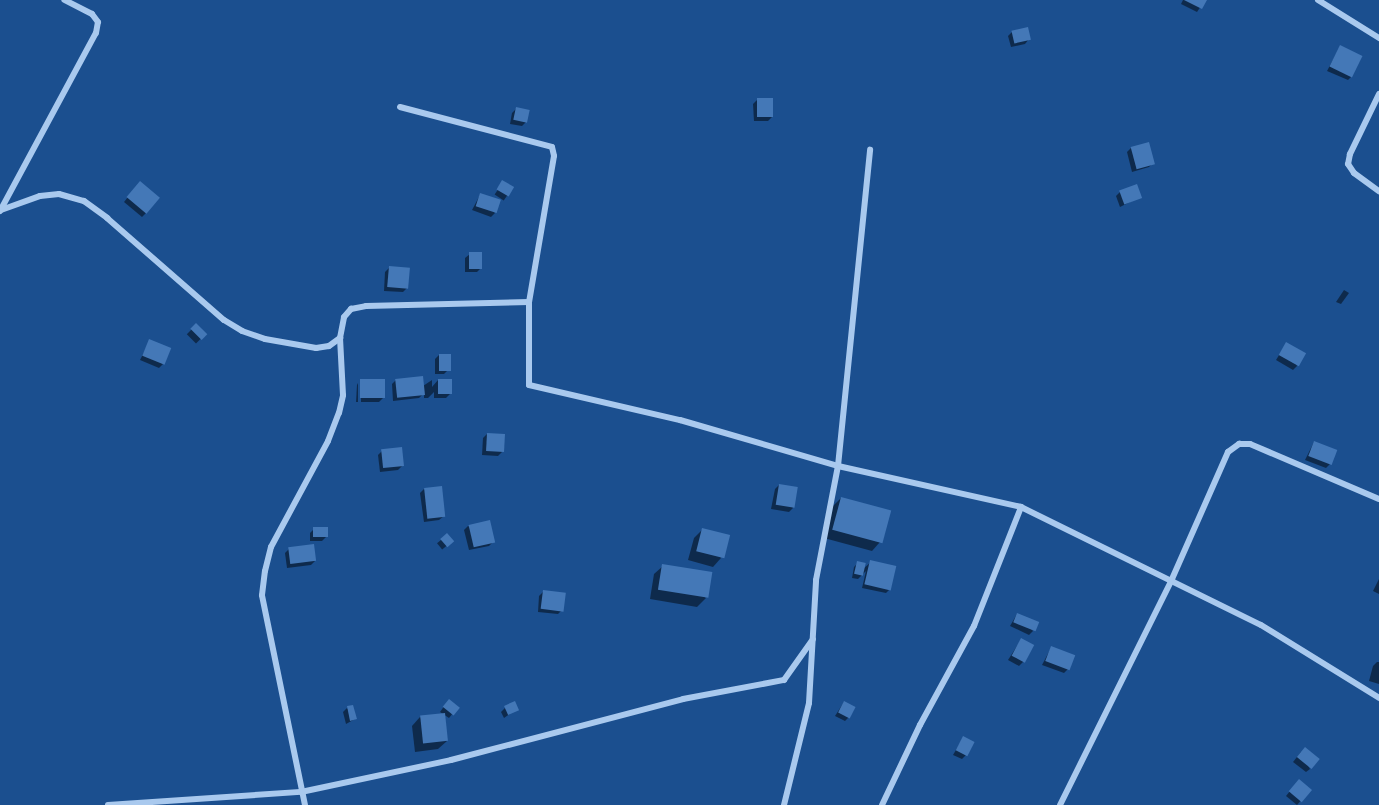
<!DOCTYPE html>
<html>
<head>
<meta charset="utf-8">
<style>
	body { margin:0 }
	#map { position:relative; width:1379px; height:805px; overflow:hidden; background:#1b4f8f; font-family:"DejaVu Sans",sans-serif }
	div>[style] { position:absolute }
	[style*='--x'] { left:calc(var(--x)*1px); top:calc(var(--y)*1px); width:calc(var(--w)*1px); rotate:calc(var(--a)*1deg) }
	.shadow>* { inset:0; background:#0007; transform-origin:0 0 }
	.building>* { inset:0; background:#4478b7; transform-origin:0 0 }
	.street>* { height:6px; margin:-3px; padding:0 3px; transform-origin:3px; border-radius:3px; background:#a9c9ee }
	span { translate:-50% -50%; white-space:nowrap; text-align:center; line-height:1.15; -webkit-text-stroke:4.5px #1b4f8f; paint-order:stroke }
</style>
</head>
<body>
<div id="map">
	<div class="shadow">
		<i style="clip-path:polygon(1183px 0,1205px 0,1197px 12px,1181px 4px)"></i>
		<i style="clip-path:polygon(1012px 32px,1029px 39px,1025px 44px,1011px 47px,1008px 36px)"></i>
		<i style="clip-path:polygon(1340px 47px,1352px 76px,1348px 80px,1327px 71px)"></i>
		<i style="clip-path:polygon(757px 100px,772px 117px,768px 121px,754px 121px,753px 104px)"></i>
		<i style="clip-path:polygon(516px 109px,526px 122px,522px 126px,510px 124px,512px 113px)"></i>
		<i style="clip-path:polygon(1131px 148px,1153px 163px,1149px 167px,1132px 172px,1127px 152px)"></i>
		<i style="left:503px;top:182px;width:11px;height:15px;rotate:34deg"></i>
		<i style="clip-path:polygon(136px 187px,146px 213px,142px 217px,124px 202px)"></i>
		<i style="clip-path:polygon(1120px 192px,1140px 197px,1120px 207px,1116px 196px)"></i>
		<i style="clip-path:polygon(480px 195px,495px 213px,491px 217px,472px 210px)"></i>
		<i style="clip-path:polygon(470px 254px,481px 268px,477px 272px,465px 272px,465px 258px)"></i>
		<i style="clip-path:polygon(389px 268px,407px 288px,403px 292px,384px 291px,385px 272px)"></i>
		<i style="clip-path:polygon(1344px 290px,1349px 293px,1341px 304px,1336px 302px)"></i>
		<i style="left:196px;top:325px;width:13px;height:13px;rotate:45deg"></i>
		<i style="clip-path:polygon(150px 341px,163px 364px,159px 368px,140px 360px)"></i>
		<i style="clip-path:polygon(1286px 344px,1297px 366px,1293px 370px,1276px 360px)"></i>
		<i style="clip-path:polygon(439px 355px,448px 370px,444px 374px,435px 374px,435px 359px)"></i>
		<i style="clip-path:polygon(396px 380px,423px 386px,432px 380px,432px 387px,438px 380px,450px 394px,446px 398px,434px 398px,434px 392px,428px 398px,424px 398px,424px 393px,419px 398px,393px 401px,392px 384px)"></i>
		<i style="clip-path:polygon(361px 381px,383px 398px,379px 402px,361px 402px)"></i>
		<i style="clip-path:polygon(358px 383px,358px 402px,356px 402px,357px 385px)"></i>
		<i style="clip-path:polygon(487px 434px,502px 452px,498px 456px,482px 455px,483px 438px)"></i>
		<i style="clip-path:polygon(1314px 442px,1330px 464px,1326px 468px,1305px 460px)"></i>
		<i style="clip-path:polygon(382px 451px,402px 466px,398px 470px,380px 472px,378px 455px)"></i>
		<i style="clip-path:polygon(779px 485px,793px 508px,789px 512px,771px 509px,775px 489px)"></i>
		<i style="clip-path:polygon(424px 489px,444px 516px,439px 520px,424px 522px,420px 493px)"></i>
		<i style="clip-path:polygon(841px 498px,880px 542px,872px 551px,824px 538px,832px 507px)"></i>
		<i style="clip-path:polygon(468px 526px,493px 542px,489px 546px,469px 550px,464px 530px)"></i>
		<i style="clip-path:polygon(314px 529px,326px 537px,322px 541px,310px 541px,310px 533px)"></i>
		<i style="clip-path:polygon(703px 529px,721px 558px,713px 567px,688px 560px,694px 538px)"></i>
		<i style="left:447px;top:535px;width:8px;height:13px;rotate:50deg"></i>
		<i style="clip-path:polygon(289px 549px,315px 561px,311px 565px,287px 568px,285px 553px)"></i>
		<i style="clip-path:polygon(871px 562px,890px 589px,886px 593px,862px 588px,866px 571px,858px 579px,852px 578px,854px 567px,858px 563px,863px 569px)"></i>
		<i style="clip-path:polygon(663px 566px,706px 598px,697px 607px,650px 599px,654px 574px)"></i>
		<i style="clip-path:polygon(1379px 579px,1379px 594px,1373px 591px)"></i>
		<i style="clip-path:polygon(543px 592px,562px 610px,558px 614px,538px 612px,539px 596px)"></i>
		<i style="clip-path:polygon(1017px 614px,1033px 631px,1029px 635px,1010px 626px)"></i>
		<i style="clip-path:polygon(1021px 640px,1023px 662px,1019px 666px,1008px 660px)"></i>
		<i style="clip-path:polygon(1051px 648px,1068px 669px,1064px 673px,1042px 665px)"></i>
		<i style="clip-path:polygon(1377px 662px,1379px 662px,1379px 684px,1369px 681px,1373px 666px)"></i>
		<i style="clip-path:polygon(844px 702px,849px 717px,845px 721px,835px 716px)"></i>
		<i style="clip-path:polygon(445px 705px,457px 708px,449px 718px,440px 712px)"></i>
		<i style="clip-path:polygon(347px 708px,355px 719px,346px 724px,343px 712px)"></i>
		<i style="clip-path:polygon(505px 708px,517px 709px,504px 718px,501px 712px)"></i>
		<i style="clip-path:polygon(420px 717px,447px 741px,438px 749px,415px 752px,412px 726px)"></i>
		<i style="clip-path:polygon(963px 738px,966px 755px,962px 759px,953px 755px)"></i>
		<i style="clip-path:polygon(1301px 752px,1310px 769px,1306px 772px,1293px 762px)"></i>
		<i style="clip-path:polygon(1295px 785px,1310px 790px,1297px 805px,1286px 796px)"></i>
	</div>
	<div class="building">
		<i style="clip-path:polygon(1184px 0,1207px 0,1202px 9px)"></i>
		<i style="left:1028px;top:27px;width:13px;height:17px;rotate:77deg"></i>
		<i style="left:1340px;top:45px;width:25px;height:24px;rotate:26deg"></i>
		<i style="left:773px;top:98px;width:19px;height:16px;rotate:90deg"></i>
		<i style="left:516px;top:107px;width:14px;height:13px;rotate:12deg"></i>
		<i style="left:1149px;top:142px;width:23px;height:19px;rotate:75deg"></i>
		<i style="left:502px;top:180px;width:14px;height:11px;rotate:30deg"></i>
		<i style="left:140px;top:181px;width:26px;height:21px;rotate:40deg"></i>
		<i style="left:1137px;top:184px;width:15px;height:19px;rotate:70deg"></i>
		<i style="left:480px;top:193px;width:22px;height:14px;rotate:18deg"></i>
		<i style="left:469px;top:252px;width:13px;height:17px"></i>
		<i style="left:389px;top:266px;width:21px;height:21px;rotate:5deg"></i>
		<i style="left:196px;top:323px;width:16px;height:8px;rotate:45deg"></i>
		<i style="left:149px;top:339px;width:24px;height:18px;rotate:22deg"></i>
		<i style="left:1286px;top:342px;width:23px;height:15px;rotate:29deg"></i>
		<i style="left:439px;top:354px;width:12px;height:17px"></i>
		<i style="left:423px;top:376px;width:19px;height:28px;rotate:84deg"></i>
		<i style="left:360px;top:379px;width:25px;height:19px"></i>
		<i style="left:438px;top:379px;width:14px;height:15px"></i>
		<i style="left:487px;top:433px;width:18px;height:18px;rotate:3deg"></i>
		<i style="left:1314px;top:441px;width:25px;height:16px;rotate:21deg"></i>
		<i style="left:402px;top:447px;width:19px;height:21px;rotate:84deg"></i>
		<i style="left:779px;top:484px;width:19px;height:21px;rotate:9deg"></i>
		<i style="left:442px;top:486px;width:31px;height:18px;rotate:84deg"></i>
		<i style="left:841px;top:497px;width:52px;height:34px;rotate:15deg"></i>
		<i style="left:490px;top:520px;width:23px;height:22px;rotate:77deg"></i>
		<i style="left:313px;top:527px;width:15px;height:10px"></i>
		<i style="left:702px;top:528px;width:29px;height:24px;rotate:14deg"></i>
		<i style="left:447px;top:533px;width:11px;height:9px;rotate:49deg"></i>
		<i style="left:314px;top:544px;width:17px;height:26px;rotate:83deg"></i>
		<i style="left:870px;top:560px;width:27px;height:25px;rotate:13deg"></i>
		<i style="left:857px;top:561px;width:9px;height:13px;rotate:13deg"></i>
		<i style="left:662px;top:564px;width:51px;height:26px;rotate:9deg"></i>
		<i style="left:543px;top:590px;width:23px;height:19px;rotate:7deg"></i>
		<i style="left:1017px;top:613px;width:24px;height:10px;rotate:22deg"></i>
		<i style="left:1021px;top:638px;width:15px;height:20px;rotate:28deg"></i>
		<i style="left:1051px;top:646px;width:26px;height:16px;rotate:21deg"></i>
		<i style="left:449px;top:699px;width:14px;height:10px;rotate:39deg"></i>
		<i style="left:515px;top:701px;width:10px;height:12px;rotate:66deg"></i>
		<i style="left:844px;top:701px;width:13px;height:13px;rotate:27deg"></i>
		<i style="clip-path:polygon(353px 705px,357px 719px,350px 721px,347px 706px)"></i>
		<i style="left:445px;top:713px;width:28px;height:25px;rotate:84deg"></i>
		<i style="left:963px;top:736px;width:13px;height:16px;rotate:27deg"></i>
		<i style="left:1305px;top:747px;width:19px;height:13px;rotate:39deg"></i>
		<i style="left:1299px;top:779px;width:17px;height:16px;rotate:40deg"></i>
	</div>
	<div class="street">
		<i style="--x:1318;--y:0;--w:72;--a:31.9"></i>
		<i style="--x:1379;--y:94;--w:67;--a:115.8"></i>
		<i style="--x:1350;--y:154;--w:10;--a:101"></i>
		<i style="--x:1348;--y:164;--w:11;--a:56"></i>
		<i style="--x:1354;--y:173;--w:31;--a:36"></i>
		<i style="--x:400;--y:107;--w:157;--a:14.7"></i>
		<i style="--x:552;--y:147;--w:9;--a:77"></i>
		<i style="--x:554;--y:156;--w:148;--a:99.7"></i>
		<i style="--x:529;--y:302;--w:83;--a:90"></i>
		<i style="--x:529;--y:385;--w:155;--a:13.1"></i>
		<i style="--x:680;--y:420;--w:165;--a:16.2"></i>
		<i style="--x:838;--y:466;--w:188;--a:12.6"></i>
		<i style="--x:1021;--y:507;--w:267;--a:26.2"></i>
		<i style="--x:1261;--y:625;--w:139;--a:31.7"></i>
		<i style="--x:1;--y:210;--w:41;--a:-19.7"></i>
		<i style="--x:40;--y:196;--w:19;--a:-6"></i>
		<i style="--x:59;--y:194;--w:26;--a:16"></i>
		<i style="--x:84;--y:201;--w:29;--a:36"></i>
		<i style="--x:107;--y:218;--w:155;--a:41.1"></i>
		<i style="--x:224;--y:320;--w:21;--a:31"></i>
		<i style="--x:242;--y:331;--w:24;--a:19"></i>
		<i style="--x:265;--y:339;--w:52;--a:10"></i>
		<i style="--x:316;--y:348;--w:13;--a:-9"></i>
		<i style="--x:329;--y:346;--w:14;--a:-36"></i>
		<i style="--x:0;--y:211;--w:202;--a:-61.7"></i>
		<i style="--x:96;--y:33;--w:11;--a:-80"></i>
		<i style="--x:98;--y:22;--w:10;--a:-127"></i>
		<i style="--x:92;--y:14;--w:31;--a:-153"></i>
		<i style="--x:108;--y:805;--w:193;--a:-3.9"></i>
		<i style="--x:301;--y:792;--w:153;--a:-12"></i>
		<i style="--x:451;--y:760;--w:240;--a:-14.7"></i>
		<i style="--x:683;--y:699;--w:103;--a:-10.7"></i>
		<i style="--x:784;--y:680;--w:50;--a:-54.7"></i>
		<i style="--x:305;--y:805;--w:214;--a:-101.6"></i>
		<i style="--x:262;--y:595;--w:24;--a:-83"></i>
		<i style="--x:265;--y:571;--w:25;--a:-76"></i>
		<i style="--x:271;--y:547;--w:120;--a:-61.7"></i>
		<i style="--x:328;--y:441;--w:30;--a:-69"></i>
		<i style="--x:339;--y:413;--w:18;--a:-77"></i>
		<i style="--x:343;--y:395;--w:57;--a:-93"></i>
		<i style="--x:340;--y:338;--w:21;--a:-79"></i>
		<i style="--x:344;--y:317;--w:11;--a:-49"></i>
		<i style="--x:351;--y:309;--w:15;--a:-11"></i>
		<i style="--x:366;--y:306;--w:163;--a:-1.4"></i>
		<i style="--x:784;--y:805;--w:105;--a:-76.2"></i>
		<i style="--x:809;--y:703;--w:123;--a:-86.7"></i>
		<i style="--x:816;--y:580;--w:116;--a:-79.1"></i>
		<i style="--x:838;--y:466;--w:318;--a:-84.2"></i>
		<i style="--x:882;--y:805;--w:89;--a:-64.6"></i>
		<i style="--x:920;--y:725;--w:113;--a:-61.4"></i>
		<i style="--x:974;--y:626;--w:128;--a:-68.4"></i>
		<i style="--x:1060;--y:805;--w:252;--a:-63.6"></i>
		<i style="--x:1172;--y:579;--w:139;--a:-66.2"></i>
		<i style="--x:1228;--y:452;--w:14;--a:-36"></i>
		<i style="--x:1239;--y:444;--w:11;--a:0"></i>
		<i style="--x:1250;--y:444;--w:140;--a:23.1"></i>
	</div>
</div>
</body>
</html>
